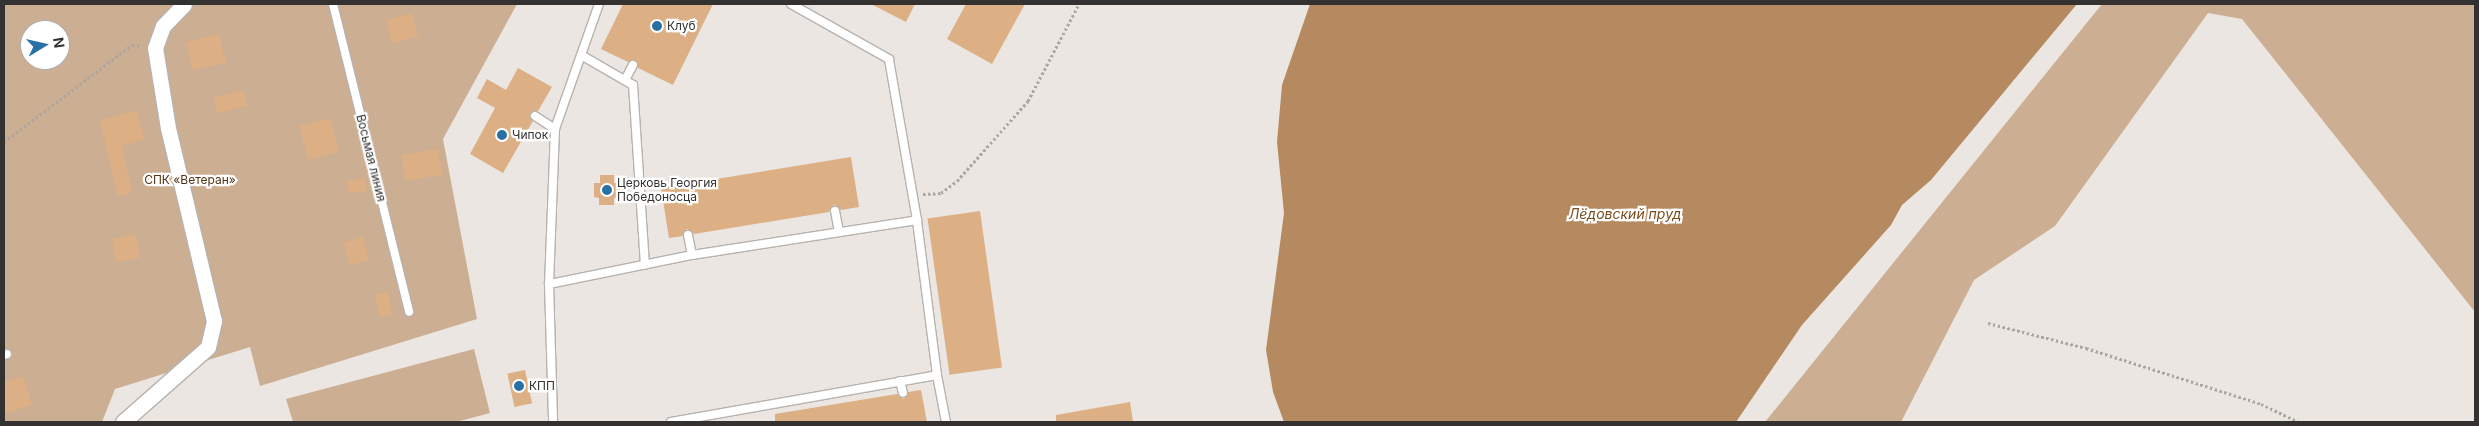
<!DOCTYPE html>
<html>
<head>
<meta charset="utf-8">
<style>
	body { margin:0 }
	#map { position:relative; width:2479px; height:426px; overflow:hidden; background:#ebe6e1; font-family:Inter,sans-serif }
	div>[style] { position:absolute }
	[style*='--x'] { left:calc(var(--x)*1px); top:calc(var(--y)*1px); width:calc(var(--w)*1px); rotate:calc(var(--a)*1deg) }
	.green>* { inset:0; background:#ccae93 }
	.water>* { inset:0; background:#b68a61 }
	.building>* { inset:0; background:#dcaf84; transform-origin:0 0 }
	.path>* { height:3px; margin-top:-1.5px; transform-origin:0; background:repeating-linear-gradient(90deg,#aaa6a2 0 2.5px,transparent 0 5px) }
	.roads { filter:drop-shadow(1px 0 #b7b2ae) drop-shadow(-1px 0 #b7b2ae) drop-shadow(0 1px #b7b2ae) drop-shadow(0 -1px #b7b2ae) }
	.service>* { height:8px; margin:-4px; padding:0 4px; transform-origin:4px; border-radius:4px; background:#fff }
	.minor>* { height:15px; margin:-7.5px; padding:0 7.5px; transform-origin:7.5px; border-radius:7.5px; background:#fff }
	.dots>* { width:14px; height:14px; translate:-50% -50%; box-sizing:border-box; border:2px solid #fff; border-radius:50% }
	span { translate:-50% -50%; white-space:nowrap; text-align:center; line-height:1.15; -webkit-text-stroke:4.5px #fff; paint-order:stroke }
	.poi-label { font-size:12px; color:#343231 }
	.left { translate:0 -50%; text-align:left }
	.street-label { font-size:12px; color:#343231 }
	.park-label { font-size:12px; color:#533313 }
	.water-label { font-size:14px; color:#794c1d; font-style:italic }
	.frame { position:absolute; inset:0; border:5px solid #343231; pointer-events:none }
	.north { position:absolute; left:20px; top:20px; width:50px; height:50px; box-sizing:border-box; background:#fff; border:1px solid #aeadad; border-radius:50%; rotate:81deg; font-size:14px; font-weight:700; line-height:20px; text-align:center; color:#343231 }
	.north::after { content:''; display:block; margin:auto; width:18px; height:22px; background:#2971a5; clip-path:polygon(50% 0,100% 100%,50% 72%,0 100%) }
</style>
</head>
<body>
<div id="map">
	<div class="green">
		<i style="clip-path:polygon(evenodd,4px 4px,517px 4px,443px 139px,477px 319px,260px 386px,250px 347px,115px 389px,102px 422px,4px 422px,4px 4px,30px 30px,60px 30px,60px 60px,30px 60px,30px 30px)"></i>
		<i style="clip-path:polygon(2102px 4px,2475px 4px,2475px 312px,2242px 19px,2208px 13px,2055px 226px,1974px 280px,1901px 422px,1765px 422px)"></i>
		<i style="clip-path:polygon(474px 349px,490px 413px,456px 422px,293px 422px,286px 399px)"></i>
	</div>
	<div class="water">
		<i style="clip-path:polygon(1310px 4px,2077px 4px,1931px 180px,1902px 205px,1891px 225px,1802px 325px,1736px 422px,1284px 422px,1273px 392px,1266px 350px,1284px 213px,1277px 142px,1282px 85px)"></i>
	</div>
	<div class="building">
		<i style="clip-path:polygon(623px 4px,713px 4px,673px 85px,638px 68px,635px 60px,628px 62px,601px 49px)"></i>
		<i style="clip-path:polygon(871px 4px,915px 4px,906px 22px)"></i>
		<i style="clip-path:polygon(966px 4px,1025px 4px,992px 64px,947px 39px)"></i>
		<i style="left:412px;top:13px;width:24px;height:27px;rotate:75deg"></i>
		<i style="left:219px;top:34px;width:29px;height:34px;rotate:76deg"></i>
		<i style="clip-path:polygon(518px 68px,552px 87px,538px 111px,530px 113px,533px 121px,503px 173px,470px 154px,495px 108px,477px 98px,487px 79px,506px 90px)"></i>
		<i style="left:243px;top:90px;width:16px;height:31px;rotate:75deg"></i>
		<i style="clip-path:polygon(135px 110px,145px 139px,122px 146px,132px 193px,118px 196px,100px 121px)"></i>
		<i style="left:330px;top:118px;width:35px;height:32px;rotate:75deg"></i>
		<i style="left:438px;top:149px;width:26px;height:37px;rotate:81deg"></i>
		<i style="clip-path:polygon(851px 157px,859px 207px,841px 210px,834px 205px,829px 212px,694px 234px,687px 229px,683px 236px,669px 238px,661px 188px)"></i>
		<i style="clip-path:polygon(600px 175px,614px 175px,614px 183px,621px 183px,621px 198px,614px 198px,614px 205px,599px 205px,599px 198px,594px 197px,594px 183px,600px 183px)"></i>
		<i style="left:365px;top:178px;width:13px;height:19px;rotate:81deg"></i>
		<i style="left:980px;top:211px;width:158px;height:53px;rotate:82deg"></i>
		<i style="left:135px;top:234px;width:24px;height:24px;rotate:78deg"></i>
		<i style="left:363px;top:237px;width:24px;height:20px;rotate:75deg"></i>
		<i style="left:388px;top:292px;width:23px;height:13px;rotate:80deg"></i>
		<i style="left:525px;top:370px;width:34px;height:18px;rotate:78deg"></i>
		<i style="clip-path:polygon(23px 376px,32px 405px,4px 414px,4px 382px)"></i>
		<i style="clip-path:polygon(921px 390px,927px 422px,775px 422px,775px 414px,897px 394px,904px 399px,908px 392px)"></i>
		<i style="clip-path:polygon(1130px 402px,1133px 422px,1056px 422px,1056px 415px)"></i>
	</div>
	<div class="path">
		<i style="--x:4;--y:142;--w:161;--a:-37.2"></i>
		<i style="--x:132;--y:45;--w:8;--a:7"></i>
		<i style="--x:923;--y:194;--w:18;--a:-3"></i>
		<i style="--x:941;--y:193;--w:20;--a:-37"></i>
		<i style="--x:957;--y:181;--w:107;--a:-48.4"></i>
		<i style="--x:1028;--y:101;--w:110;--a:-62.3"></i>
		<i style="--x:1988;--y:323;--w:101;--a:14.3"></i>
		<i style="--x:2086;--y:348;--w:184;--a:17.7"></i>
		<i style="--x:2261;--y:404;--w:42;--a:25.3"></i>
	</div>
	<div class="roads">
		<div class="service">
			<i style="--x:333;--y:4;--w:317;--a:76.1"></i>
			<i style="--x:599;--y:4;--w:133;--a:109.4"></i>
			<i style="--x:555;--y:129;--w:155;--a:92.2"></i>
			<i style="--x:549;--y:284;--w:146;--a:-11.5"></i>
			<i style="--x:692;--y:255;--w:228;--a:-8.8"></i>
			<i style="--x:581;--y:55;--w:60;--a:30"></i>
			<i style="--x:633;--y:85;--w:180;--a:86.2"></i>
			<i style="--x:625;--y:80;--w:17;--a:-62"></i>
			<i style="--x:535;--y:116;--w:24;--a:33"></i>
			<i style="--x:835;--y:211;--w:21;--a:79"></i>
			<i style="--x:688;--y:235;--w:20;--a:79"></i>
			<i style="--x:549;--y:284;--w:138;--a:88.3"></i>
			<i style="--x:4;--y:355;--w:3;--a:-18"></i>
			<i style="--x:937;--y:375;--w:48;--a:79.2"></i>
			<i style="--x:900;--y:381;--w:12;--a:76"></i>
			<i style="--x:671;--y:422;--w:270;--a:-10"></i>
			<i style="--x:937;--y:375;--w:156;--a:-97.4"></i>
			<i style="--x:917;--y:220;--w:163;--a:-99.9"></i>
			<i style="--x:889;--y:59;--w:112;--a:-150.7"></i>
		</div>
		<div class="minor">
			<i style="--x:123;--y:422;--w:113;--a:-41.4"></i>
			<i style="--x:208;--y:347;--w:27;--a:-77"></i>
			<i style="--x:214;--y:321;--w:198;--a:-103.4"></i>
			<i style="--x:168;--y:128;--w:81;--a:-99.2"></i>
			<i style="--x:155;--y:48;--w:23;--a:-70"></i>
			<i style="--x:163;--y:26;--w:30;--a:-46"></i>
		</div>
	</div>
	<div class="dots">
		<i style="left:657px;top:26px;background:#2971a5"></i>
		<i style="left:502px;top:135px;background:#2971a5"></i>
		<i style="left:607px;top:190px;background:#2971a5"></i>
		<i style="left:519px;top:386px;background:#2971a5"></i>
	</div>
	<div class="poi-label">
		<span class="left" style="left:667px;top:26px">Клуб</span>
		<span class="left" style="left:512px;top:135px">Чипок</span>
		<span class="left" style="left:617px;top:190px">Церковь Георгия<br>Победоносца</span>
		<span class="left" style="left:529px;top:386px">КПП</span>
	</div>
	<div class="street-label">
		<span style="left:371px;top:158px;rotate:76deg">Восьмая линия</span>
	</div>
	<div class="park-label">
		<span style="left:190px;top:180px">СПК «Ветеран»</span>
	</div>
	<div class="water-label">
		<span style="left:1625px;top:214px">Лёдовский пруд</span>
	</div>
	<div class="frame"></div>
	<div class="north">N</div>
</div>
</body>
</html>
